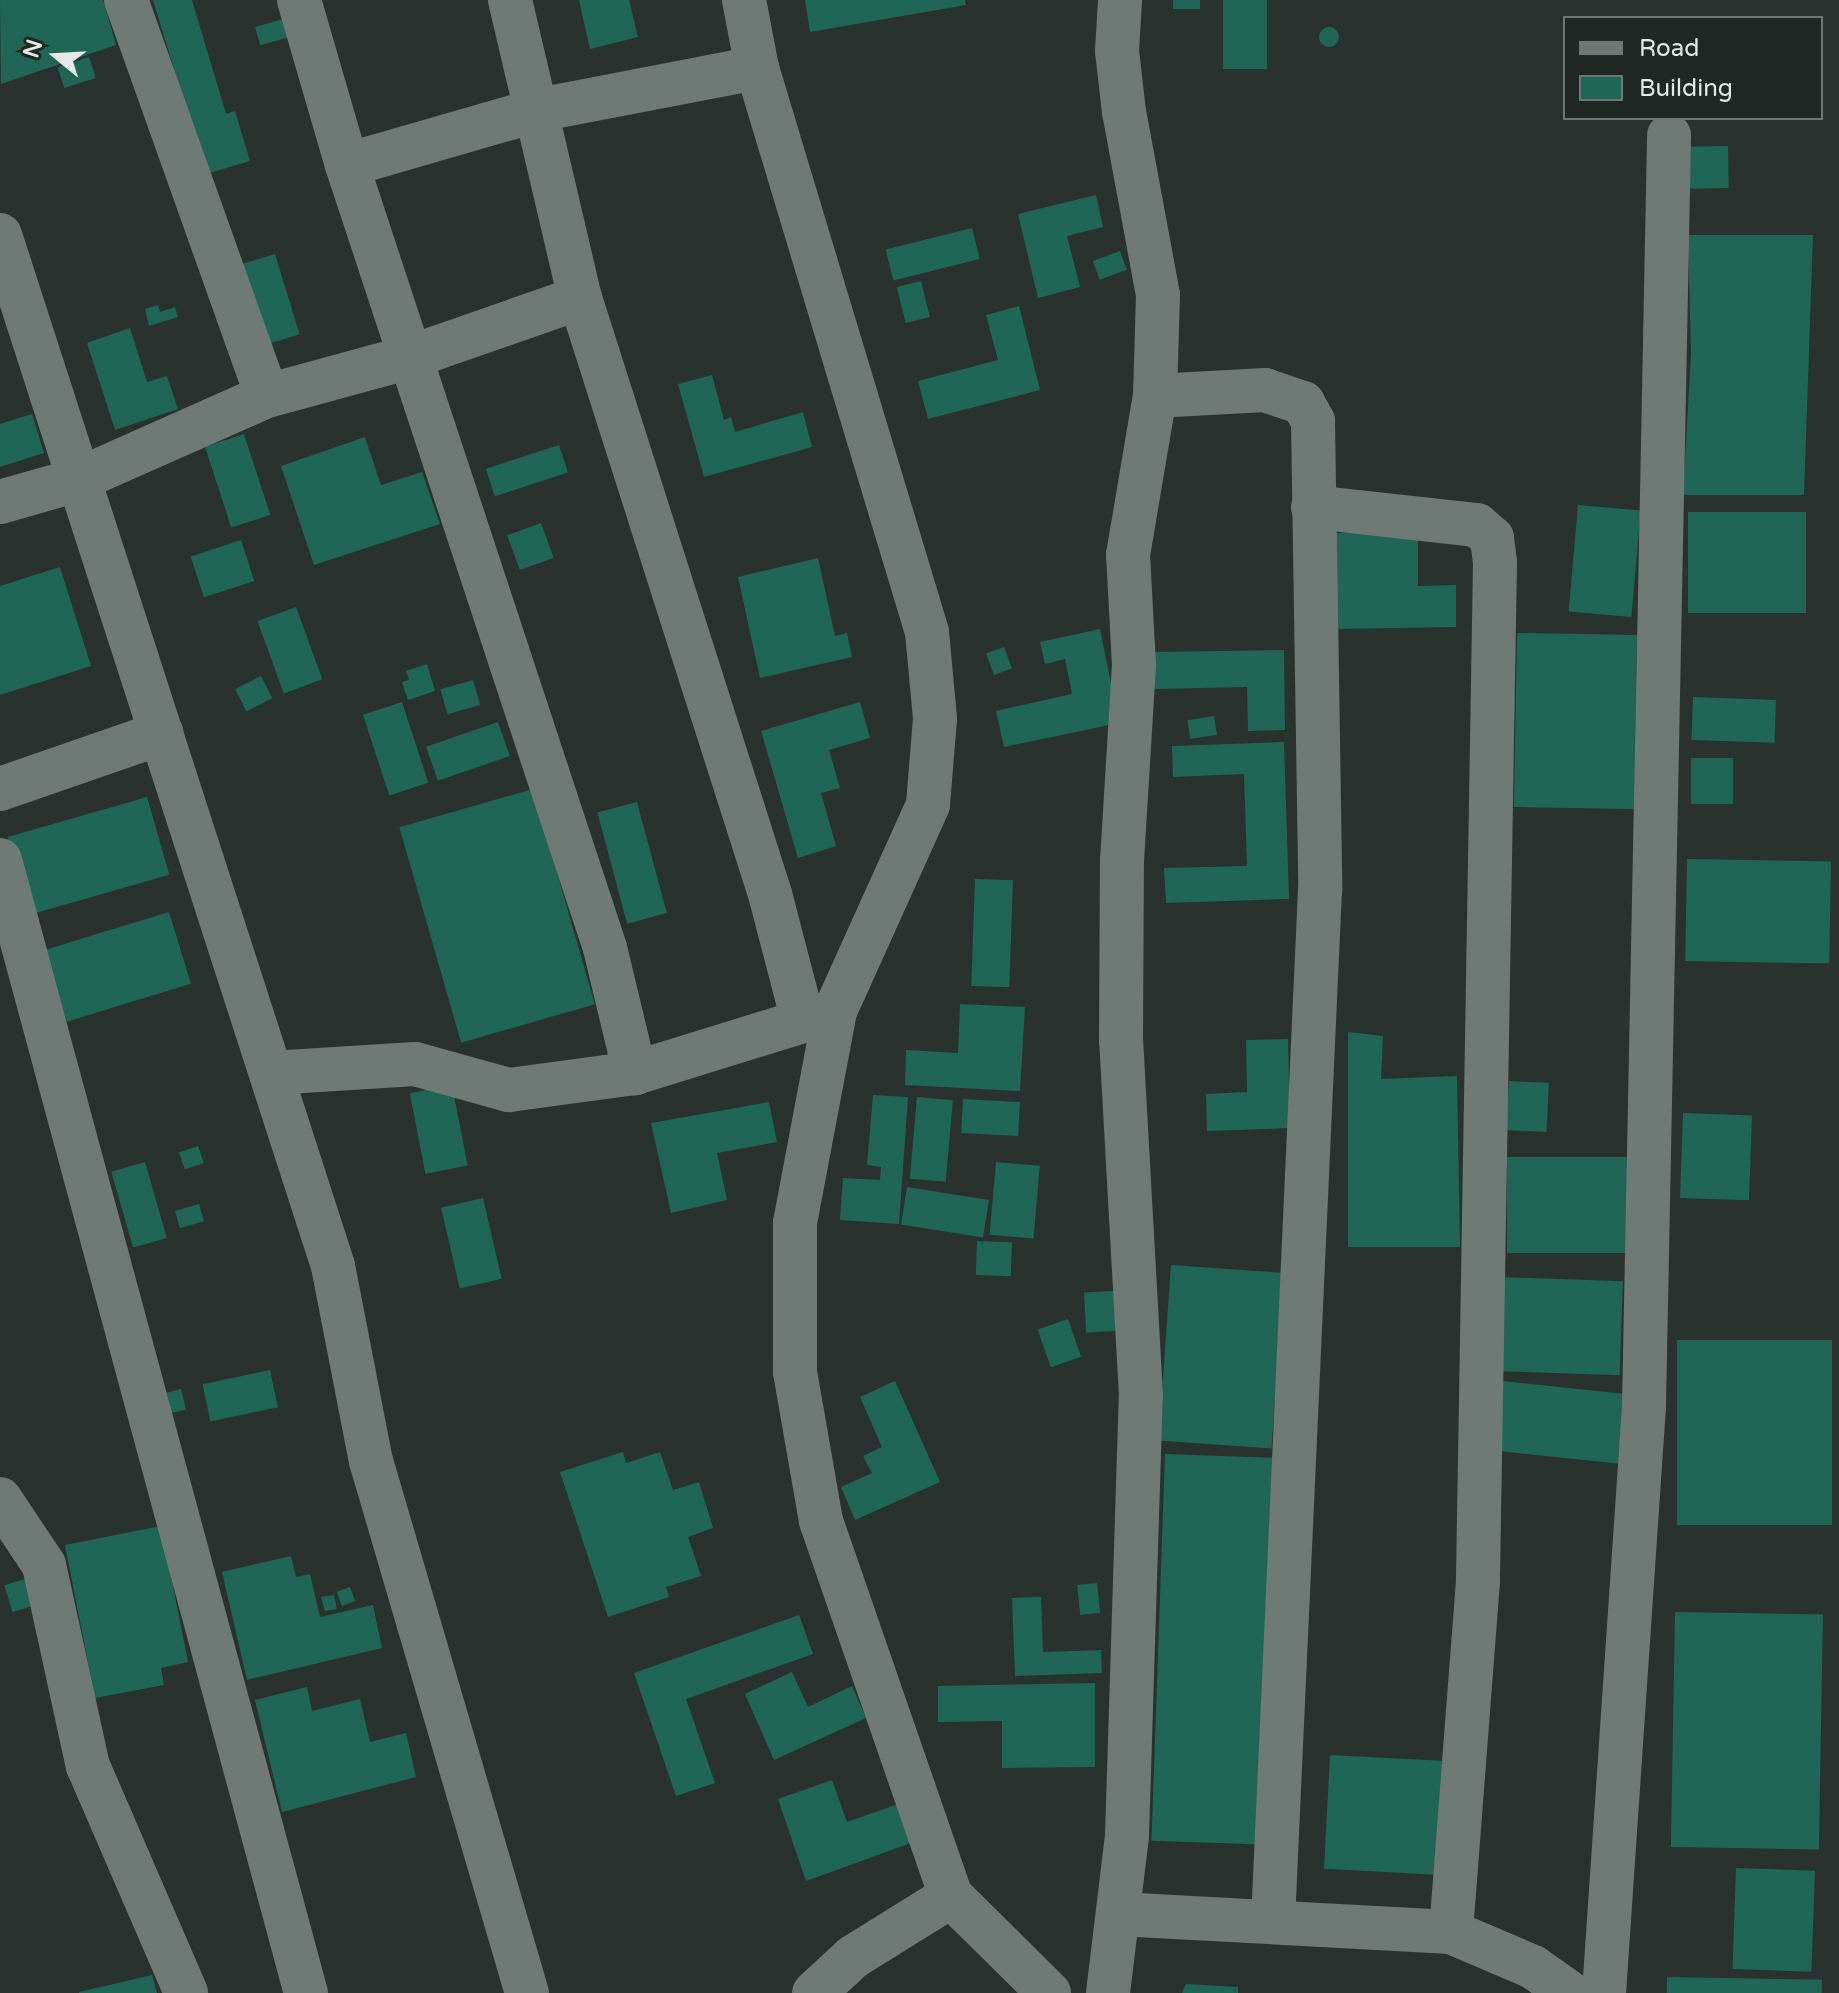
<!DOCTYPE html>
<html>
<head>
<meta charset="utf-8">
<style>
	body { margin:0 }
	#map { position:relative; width:1839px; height:1993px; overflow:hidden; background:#29322f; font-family:"Varela Round",sans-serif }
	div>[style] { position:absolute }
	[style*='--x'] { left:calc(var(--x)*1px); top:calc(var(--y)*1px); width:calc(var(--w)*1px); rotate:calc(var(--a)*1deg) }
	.building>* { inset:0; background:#206656; transform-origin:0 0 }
	.round { border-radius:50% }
	.street>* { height:44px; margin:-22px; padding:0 22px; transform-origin:22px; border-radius:22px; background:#6f7976 }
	span { translate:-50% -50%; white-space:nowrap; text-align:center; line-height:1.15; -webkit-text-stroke:7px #202825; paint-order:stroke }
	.legend { position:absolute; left:1563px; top:16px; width:260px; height:104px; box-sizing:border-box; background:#202825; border:2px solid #6f7673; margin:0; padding:10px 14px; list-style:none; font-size:24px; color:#e5eae8 }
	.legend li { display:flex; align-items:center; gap:16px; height:40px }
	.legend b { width:40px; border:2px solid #6f7673 }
	.north { position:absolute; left:16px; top:16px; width:80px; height:80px; -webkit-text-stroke:6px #202825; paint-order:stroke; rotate:288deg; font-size:22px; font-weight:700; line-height:32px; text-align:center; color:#e5eae8 }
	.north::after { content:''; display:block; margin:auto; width:28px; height:36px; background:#e5eae8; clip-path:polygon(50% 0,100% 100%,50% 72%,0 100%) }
</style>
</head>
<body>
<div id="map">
	<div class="building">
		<i style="clip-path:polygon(0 0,103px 0,116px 45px,1px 84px)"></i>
		<i style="clip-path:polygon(153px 0,192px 0,226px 114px,235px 111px,250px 161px,206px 174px)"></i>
		<i style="clip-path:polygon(579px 0,629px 0,638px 37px,590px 49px)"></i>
		<i style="clip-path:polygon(805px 0,965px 0,966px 5px,810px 32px)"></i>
		<i style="left:1173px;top:0;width:27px;height:9px"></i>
		<i style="left:1223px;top:0;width:44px;height:69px"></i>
		<i style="left:283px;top:19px;width:19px;height:29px;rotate:74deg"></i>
		<i class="round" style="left:1319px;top:27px;width:20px;height:20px"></i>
		<i style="left:89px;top:57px;width:22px;height:33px;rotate:72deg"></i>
		<i style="left:1728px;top:146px;width:42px;height:40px;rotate:89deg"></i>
		<i style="clip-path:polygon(1096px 195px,1103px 227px,1067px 236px,1080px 287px,1038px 298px,1018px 214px)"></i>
		<i style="left:972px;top:228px;width:32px;height:89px;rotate:76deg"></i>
		<i style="clip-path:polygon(1688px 235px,1813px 235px,1804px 495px,1683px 495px,1691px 354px)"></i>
		<i style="left:1120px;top:251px;width:20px;height:29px;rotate:70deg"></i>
		<i style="left:275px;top:254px;width:84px;height:43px;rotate:73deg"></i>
		<i style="left:921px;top:281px;width:37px;height:25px;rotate:76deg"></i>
		<i style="clip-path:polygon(158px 305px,160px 312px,175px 307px,178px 317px,149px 326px,145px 309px)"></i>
		<i style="clip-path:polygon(1019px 306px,1040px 390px,928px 419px,918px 381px,998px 360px,986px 315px)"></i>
		<i style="clip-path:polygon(130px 328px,147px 382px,167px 376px,178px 409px,115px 430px,87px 343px)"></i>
		<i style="clip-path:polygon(712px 375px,724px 420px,731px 417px,735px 432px,803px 412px,812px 447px,704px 477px,678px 384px)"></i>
		<i style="clip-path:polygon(32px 414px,44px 453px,0 467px,0 424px)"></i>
		<i style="left:244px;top:434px;width:85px;height:41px;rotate:72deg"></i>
		<i style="clip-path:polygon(365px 437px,381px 485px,422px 472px,440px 524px,314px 565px,281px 466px)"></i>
		<i style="left:559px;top:445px;width:29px;height:77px;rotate:72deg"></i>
		<i style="left:1578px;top:505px;width:63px;height:107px;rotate:5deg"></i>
		<i style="left:1688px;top:512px;width:118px;height:101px"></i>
		<i style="left:541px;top:523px;width:37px;height:36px;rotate:70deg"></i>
		<i style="clip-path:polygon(1418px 532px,1418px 586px,1456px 585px,1456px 627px,1331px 629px,1330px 533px)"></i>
		<i style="left:241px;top:540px;width:43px;height:53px;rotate:72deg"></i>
		<i style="clip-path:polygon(818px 558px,835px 636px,847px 633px,852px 657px,760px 678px,738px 577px)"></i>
		<i style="clip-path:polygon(60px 567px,91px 666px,0 695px,0 586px)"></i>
		<i style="left:296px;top:607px;width:77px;height:41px;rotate:70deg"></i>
		<i style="clip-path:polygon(1100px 629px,1119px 723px,1004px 747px,996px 711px,1072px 694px,1065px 659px,1045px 664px,1040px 642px)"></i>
		<i style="left:1517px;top:633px;width:120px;height:174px;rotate:1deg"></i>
		<i style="left:1004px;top:647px;width:23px;height:19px;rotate:70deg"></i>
		<i style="clip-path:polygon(1284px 650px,1285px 730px,1248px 731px,1247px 687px,1154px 689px,1154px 652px)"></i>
		<i style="clip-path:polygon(427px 664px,435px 691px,408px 700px,402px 682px,409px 680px,406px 671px)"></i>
		<i style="left:261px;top:676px;width:25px;height:29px;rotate:63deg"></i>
		<i style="left:473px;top:680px;width:26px;height:34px;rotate:74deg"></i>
		<i style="left:1693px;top:697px;width:83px;height:43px;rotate:2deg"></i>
		<i style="left:402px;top:702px;width:85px;height:41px;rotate:72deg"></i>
		<i style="clip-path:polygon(860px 702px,870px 738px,829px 750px,840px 788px,821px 793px,836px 846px,798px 858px,761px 731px)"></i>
		<i style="left:1214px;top:716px;width:19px;height:27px;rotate:81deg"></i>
		<i style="left:498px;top:722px;width:36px;height:76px;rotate:71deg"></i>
		<i style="clip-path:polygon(1284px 742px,1289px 899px,1166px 903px,1164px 868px,1247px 866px,1244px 774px,1173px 777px,1172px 746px)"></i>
		<i style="left:1691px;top:758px;width:42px;height:46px"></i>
		<i style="left:533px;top:789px;width:224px;height:139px;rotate:74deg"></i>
		<i style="left:147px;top:797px;width:81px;height:145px;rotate:74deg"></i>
		<i style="left:637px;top:802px;width:115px;height:41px;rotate:75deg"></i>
		<i style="left:1687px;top:859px;width:144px;height:102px;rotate:1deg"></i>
		<i style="left:975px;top:879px;width:38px;height:107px;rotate:2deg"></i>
		<i style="left:169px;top:912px;width:75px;height:130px;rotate:73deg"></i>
		<i style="clip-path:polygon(960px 1004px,1025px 1007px,1020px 1091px,905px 1085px,906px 1050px,958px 1053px)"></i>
		<i style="clip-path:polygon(1348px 1032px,1383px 1036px,1381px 1079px,1457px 1076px,1460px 1247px,1348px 1247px)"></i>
		<i style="clip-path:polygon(1288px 1039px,1290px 1128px,1207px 1131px,1206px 1094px,1247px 1092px,1246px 1040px)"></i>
		<i style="left:1509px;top:1081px;width:40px;height:49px;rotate:3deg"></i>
		<i style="left:452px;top:1085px;width:82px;height:43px;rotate:79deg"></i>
		<i style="clip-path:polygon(873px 1095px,908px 1097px,899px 1224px,840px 1220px,843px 1178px,880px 1180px,881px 1167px,867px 1165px)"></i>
		<i style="left:917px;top:1097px;width:36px;height:82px;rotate:5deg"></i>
		<i style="left:963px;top:1099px;width:57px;height:34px;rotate:3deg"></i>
		<i style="clip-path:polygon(769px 1102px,777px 1142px,717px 1153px,727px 1200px,671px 1213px,651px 1123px)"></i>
		<i style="left:1683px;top:1113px;width:69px;height:85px;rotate:2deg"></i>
		<i style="left:198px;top:1146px;width:18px;height:20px;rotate:71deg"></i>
		<i style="left:1507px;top:1157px;width:124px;height:96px"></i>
		<i style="left:145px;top:1162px;width:79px;height:35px;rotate:74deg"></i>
		<i style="left:996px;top:1162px;width:44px;height:73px;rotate:5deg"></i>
		<i style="left:907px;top:1187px;width:83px;height:38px;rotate:9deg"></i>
		<i style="left:483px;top:1198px;width:83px;height:43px;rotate:77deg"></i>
		<i style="left:199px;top:1204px;width:18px;height:25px;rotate:74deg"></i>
		<i style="left:977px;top:1241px;width:35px;height:34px;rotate:2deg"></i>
		<i style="left:1171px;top:1265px;width:113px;height:176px;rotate:4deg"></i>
		<i style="left:1499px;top:1277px;width:124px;height:94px;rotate:2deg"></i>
		<i style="left:1114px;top:1291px;width:40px;height:30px;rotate:87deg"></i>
		<i style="left:1068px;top:1319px;width:40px;height:32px;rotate:71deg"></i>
		<i style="left:1677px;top:1340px;width:155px;height:185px"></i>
		<i style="left:270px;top:1370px;width:38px;height:69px;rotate:78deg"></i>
		<i style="clip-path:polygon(895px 1381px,940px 1482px,855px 1520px,841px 1487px,872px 1473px,863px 1456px,882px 1447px,860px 1397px)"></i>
		<i style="left:1502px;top:1381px;width:124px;height:70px;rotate:6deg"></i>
		<i style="left:181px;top:1389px;width:21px;height:15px;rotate:76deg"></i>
		<i style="clip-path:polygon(623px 1452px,626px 1463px,660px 1452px,673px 1490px,699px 1482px,713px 1528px,688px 1537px,701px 1576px,666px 1587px,669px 1597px,608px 1617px,560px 1472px)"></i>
		<i style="left:1165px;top:1454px;width:117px;height:387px;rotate:2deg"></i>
		<i style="clip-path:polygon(161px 1526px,188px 1662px,161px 1668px,164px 1685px,95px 1698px,65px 1545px)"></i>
		<i style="clip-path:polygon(291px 1556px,296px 1577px,310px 1574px,320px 1617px,373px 1605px,382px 1648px,247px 1680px,222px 1572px)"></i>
		<i style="left:35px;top:1576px;width:28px;height:32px;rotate:73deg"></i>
		<i style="left:1097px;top:1583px;width:30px;height:20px;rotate:84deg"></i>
		<i style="left:350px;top:1587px;width:15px;height:14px;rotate:70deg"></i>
		<i style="clip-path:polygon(334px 1595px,337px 1609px,325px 1611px,321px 1597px)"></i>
		<i style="clip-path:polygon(1041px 1597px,1043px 1652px,1101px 1650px,1102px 1673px,1015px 1676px,1012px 1598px)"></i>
		<i style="left:1675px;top:1612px;width:148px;height:235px;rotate:1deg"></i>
		<i style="clip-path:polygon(799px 1615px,813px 1654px,686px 1699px,715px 1783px,676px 1796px,634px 1673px)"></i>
		<i style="clip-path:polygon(792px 1672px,808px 1707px,852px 1686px,866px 1718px,774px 1760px,745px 1694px)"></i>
		<i style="clip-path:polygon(1095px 1683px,1095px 1767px,1002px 1768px,1002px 1721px,938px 1722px,938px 1686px)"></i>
		<i style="clip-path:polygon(307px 1687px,312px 1711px,360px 1699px,370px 1742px,406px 1733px,416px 1777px,282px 1812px,255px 1700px)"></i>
		<i style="left:1330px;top:1755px;width:121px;height:114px;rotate:3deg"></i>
		<i style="clip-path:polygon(832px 1780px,847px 1822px,898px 1804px,911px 1843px,806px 1881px,778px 1799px)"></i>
		<i style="left:1736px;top:1868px;width:79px;height:101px;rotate:2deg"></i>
		<i style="clip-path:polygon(152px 1975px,157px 1993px,79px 1993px,79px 1992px)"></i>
		<i style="left:1667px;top:1977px;width:155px;height:16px;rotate:1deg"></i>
		<i style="clip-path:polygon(1186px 1984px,1238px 1987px,1238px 1993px,1182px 1993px)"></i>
	</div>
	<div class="street">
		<i style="--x:126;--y:0;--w:420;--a:70.4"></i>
		<i style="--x:299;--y:0;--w:172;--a:73.8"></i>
		<i style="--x:347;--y:165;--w:824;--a:71.76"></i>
		<i style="--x:605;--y:948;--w:129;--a:76.5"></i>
		<i style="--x:635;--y:1073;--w:209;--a:-17.2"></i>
		<i style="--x:510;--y:0;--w:306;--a:76.8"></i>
		<i style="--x:580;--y:298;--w:626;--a:72.32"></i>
		<i style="--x:770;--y:894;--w:131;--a:75.4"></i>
		<i style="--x:744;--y:0;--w:69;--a:79.2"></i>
		<i style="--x:757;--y:68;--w:589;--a:73.23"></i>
		<i style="--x:927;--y:632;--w:87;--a:84.7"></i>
		<i style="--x:935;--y:719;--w:86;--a:94.7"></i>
		<i style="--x:928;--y:805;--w:226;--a:114.3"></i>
		<i style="--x:835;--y:1011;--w:216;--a:100.7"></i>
		<i style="--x:795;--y:1223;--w:149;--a:90"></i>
		<i style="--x:795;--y:1372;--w:151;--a:80.1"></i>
		<i style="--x:821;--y:1521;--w:397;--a:70.9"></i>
		<i style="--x:951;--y:1896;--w:115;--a:148.1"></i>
		<i style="--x:853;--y:1957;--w:53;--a:137.3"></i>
		<i style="--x:347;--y:165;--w:199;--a:-16.1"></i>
		<i style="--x:538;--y:110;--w:223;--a:-10.9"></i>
		<i style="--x:0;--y:235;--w:1083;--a:72.1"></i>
		<i style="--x:333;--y:1266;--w:199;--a:79"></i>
		<i style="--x:371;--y:1461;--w:554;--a:73.66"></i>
		<i style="--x:1155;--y:396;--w:110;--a:-3.1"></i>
		<i style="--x:1265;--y:390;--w:40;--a:18.9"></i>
		<i style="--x:1303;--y:403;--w:21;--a:61"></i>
		<i style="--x:1313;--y:421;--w:469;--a:89.1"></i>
		<i style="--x:1320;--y:890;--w:1032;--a:92.61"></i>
		<i style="--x:0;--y:502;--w:80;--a:-15.9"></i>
		<i style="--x:77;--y:480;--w:208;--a:-23.9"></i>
		<i style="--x:267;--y:396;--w:151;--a:-15.3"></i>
		<i style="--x:413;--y:356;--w:177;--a:-19.2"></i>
		<i style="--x:1313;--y:507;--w:165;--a:6.3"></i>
		<i style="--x:1477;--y:525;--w:20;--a:41"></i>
		<i style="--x:1492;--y:538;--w:24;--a:83"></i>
		<i style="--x:1495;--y:562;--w:1019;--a:90.96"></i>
		<i style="--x:1478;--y:1581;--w:352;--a:94.4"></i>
		<i style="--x:0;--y:789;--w:171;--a:-19.1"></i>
		<i style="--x:0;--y:860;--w:1174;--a:74.89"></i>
		<i style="--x:271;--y:1073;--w:144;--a:-3.6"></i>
		<i style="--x:415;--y:1064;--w:98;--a:15.5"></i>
		<i style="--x:509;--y:1090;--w:127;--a:-7.7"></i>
		<i style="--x:0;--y:1499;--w:79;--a:56.3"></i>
		<i style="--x:44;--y:1565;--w:206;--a:77.7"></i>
		<i style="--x:88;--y:1766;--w:247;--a:66.6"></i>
		<i style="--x:951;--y:1896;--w:138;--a:44.7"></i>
		<i style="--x:1118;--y:1914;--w:333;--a:3.1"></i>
		<i style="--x:1451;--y:1932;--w:89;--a:23.1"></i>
		<i style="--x:1533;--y:1967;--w:45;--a:35.1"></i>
		<i style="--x:1108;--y:1993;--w:159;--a:-83.1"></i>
		<i style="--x:1127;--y:1835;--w:439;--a:-88.2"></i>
		<i style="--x:1141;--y:1396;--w:356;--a:-93.2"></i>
		<i style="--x:1121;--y:1041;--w:180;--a:-89.7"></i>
		<i style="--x:1122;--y:861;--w:196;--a:-86.5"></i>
		<i style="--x:1134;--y:665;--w:110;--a:-93.1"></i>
		<i style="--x:1128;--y:555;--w:161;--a:-80.4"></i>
		<i style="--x:1155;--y:396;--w:101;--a:-88.3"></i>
		<i style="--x:1158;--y:295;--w:186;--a:-100.5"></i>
		<i style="--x:1124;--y:112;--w:61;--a:-96.5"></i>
		<i style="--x:1117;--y:51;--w:51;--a:-86.6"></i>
		<i style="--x:1604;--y:1993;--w:588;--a:-86.1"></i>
		<i style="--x:1644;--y:1406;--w:1271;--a:-88.87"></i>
	</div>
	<ul class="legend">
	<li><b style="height:10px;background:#6f7976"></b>Road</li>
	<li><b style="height:22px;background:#206656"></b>Building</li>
	</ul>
	<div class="north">N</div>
</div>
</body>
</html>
